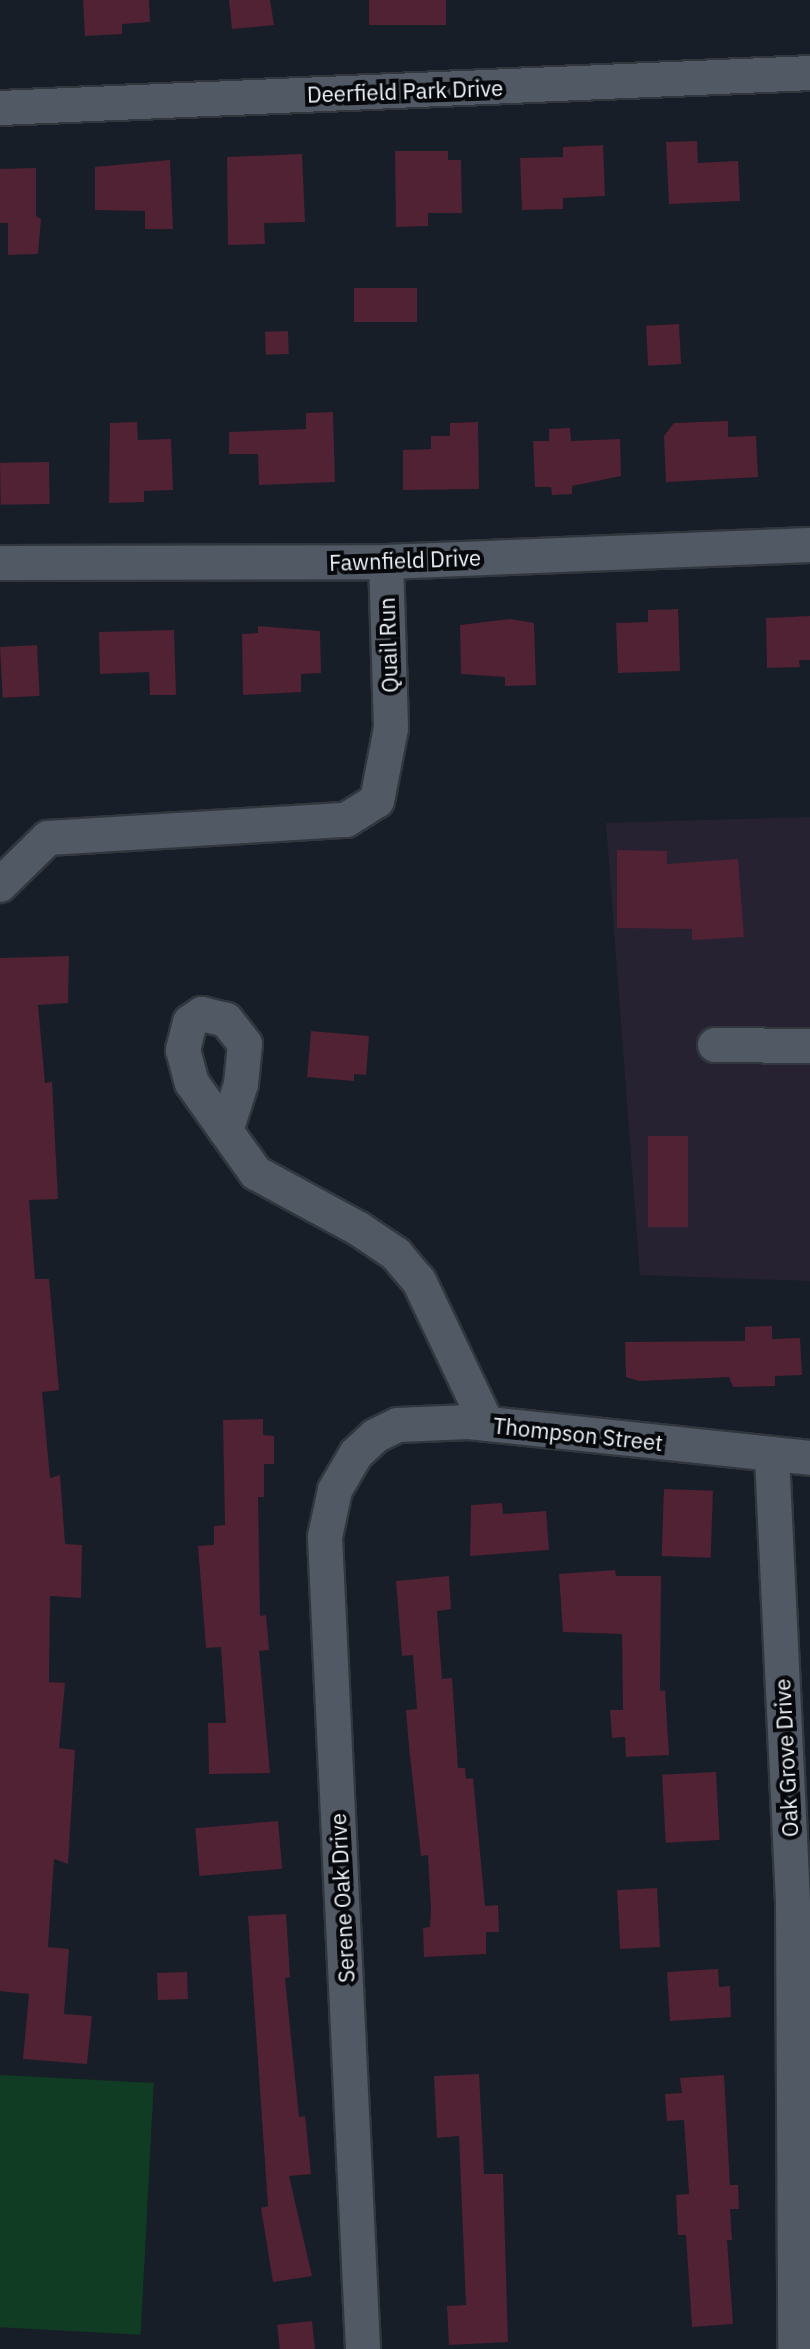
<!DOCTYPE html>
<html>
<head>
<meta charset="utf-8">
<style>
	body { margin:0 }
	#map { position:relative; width:810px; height:2349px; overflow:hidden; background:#171e27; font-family:"IBM Plex Sans",sans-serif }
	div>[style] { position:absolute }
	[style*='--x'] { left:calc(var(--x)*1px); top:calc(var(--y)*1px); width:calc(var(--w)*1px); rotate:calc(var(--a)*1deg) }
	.industrial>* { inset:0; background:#272231 }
	.green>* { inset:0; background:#103c23; transform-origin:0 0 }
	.building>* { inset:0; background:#512134; transform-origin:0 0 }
	.roads { filter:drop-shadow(2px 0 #32373e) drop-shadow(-2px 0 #32373e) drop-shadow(0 2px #32373e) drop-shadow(0 -2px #32373e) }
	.minor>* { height:34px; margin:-17px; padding:0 17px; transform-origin:17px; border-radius:17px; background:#515a64 }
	span { translate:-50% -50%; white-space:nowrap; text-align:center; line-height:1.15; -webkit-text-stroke:8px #06080c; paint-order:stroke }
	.street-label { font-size:22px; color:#edf3f9 }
</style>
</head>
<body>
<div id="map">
	<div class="industrial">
		<i style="clip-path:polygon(810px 817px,810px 1281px,640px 1275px,606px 823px)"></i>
	</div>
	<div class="green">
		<i style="left:0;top:2075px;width:154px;height:252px;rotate:3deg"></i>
	</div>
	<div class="building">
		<i style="clip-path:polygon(83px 0,149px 0,150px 22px,122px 24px,122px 34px,85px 36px)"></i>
		<i style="clip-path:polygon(229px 0,270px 0,274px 25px,232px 29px)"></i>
		<i style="left:369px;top:0;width:77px;height:25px"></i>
		<i style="clip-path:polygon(697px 141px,698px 163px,738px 161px,740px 201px,669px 204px,666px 142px)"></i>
		<i style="clip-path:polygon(603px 145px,605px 196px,563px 198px,563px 209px,522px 210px,520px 158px,563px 157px,563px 147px)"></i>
		<i style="clip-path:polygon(395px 151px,448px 151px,448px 160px,461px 160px,462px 213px,428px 213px,428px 226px,396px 227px)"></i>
		<i style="clip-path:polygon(302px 154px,305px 222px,264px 223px,265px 244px,228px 245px,227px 157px)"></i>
		<i style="clip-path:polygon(170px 160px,173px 229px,145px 229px,145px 211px,95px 210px,95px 167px)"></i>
		<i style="clip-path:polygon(36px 168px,36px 216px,41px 219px,38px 254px,8px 255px,8px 223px,0 223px,0 169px)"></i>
		<i style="left:354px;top:288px;width:63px;height:34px"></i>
		<i style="left:679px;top:324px;width:40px;height:33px;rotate:87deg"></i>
		<i style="left:288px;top:331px;width:23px;height:23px;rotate:88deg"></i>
		<i style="clip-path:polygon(333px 412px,335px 482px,259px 485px,258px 454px,229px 454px,229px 432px,306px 429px,306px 413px)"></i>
		<i style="clip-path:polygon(728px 421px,728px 437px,756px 436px,758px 477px,666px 482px,664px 436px,674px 423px)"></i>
		<i style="clip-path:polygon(137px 422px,138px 440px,171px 439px,173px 490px,144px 491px,144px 502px,109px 503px,110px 423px)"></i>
		<i style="clip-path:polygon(478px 422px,479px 489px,403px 490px,403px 450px,431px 449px,431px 436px,450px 436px,450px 423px)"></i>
		<i style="clip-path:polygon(570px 428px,571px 441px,620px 439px,621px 476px,572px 486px,572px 494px,552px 495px,551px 487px,535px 487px,533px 441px,549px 441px,549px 429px)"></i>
		<i style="left:49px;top:462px;width:42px;height:49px;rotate:89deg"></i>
		<i style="clip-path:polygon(678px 609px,680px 671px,618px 673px,616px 623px,648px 622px,648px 610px)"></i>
		<i style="clip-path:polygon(810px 616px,810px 660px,799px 660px,800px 667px,767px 668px,766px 618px)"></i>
		<i style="clip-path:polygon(510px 619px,534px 623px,536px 685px,505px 686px,505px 677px,461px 674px,460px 625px)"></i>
		<i style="clip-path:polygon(258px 626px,320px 631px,321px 673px,301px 674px,301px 692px,243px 695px,242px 634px,258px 633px)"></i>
		<i style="clip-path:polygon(174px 630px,176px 695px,150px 695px,149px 672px,100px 674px,99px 632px)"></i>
		<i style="left:37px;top:645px;width:51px;height:37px;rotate:87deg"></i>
		<i style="clip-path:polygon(617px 850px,667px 851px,667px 864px,738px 859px,744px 937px,692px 940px,692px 929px,617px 928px)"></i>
		<i style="clip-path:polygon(69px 956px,68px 1003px,38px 1005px,45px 1083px,52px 1082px,58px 1199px,29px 1200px,35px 1279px,49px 1279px,59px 1390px,42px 1392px,50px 1478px,60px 1475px,65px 1544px,82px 1545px,81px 1598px,50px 1596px,49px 1682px,65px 1683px,59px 1748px,75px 1750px,68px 1864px,54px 1859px,48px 1947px,69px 1949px,64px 2014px,92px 2016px,87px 2064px,23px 2059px,29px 1994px,0 1991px,0 958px)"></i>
		<i style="clip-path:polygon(311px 1031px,369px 1036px,366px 1075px,354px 1074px,354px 1081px,307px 1077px)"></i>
		<i style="left:648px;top:1136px;width:40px;height:91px"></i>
		<i style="clip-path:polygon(772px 1326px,772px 1339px,800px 1338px,802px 1375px,775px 1376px,775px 1386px,733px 1387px,729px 1377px,639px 1381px,626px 1377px,625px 1342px,745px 1341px,745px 1327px)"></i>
		<i style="clip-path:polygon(263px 1419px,263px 1435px,274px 1436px,274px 1464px,264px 1464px,264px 1497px,258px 1497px,260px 1616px,266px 1615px,269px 1650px,259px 1651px,270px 1773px,209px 1774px,208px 1723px,226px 1723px,221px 1647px,206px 1648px,198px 1546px,214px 1545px,214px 1526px,225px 1525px,223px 1420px)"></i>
		<i style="left:664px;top:1489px;width:49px;height:67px;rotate:2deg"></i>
		<i style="clip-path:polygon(502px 1503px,503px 1514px,546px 1511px,549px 1550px,470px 1556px,471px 1505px)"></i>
		<i style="clip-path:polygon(615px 1570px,616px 1576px,661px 1576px,660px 1691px,665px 1690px,669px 1755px,626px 1757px,625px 1737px,612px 1738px,610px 1710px,623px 1710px,622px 1634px,563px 1632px,559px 1574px)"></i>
		<i style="clip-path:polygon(449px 1576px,451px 1609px,437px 1611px,442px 1679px,452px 1678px,458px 1768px,465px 1768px,466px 1779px,473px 1778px,485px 1906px,498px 1905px,499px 1932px,486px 1932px,486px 1954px,424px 1957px,423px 1928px,430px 1927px,431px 1909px,428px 1855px,421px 1856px,409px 1747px,406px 1710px,417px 1709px,413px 1655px,402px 1656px,396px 1581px)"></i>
		<i style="left:716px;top:1772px;width:68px;height:54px;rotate:87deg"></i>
		<i style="left:278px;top:1821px;width:48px;height:83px;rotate:85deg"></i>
		<i style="left:657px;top:1888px;width:59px;height:40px;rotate:87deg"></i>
		<i style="clip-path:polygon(286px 1914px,290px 1977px,285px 1978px,299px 2117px,305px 2116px,311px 2174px,289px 2176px,312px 2276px,273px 2282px,261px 2208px,268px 2206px,248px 1916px)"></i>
		<i style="clip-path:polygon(718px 1969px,719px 1987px,730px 1986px,731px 2017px,670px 2021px,667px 1972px)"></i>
		<i style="left:187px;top:1972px;width:27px;height:30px;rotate:88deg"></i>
		<i style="clip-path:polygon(479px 2074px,484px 2174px,503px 2174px,508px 2342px,449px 2345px,447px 2306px,466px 2305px,459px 2136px,437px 2138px,434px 2076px)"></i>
		<i style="clip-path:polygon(724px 2075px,730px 2185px,738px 2185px,739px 2209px,730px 2209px,732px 2240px,727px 2240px,733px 2324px,692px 2327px,686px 2235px,678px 2235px,676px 2195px,689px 2194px,684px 2120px,667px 2121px,665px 2094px,682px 2093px,680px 2078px)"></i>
		<i style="left:312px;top:2321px;width:28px;height:35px;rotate:84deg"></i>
	</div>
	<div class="roads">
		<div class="minor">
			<i style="--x:0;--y:108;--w:811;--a:-2.47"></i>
			<i style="--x:0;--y:563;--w:386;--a:-0.1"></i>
			<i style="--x:386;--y:562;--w:424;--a:-2.3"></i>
			<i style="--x:0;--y:885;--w:67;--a:-44.4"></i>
			<i style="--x:48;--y:838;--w:299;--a:-3.5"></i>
			<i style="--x:346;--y:820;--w:36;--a:-32"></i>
			<i style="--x:377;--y:801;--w:74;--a:-79.1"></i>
			<i style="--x:391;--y:728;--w:166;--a:-91.7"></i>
			<i style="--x:715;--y:1045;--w:95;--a:0.6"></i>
			<i style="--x:226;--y:1131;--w:49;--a:-72.3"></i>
			<i style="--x:241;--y:1084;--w:40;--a:-84.3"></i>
			<i style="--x:245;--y:1044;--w:31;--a:-128"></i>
			<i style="--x:226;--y:1020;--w:25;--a:-166"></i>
			<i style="--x:202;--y:1014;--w:14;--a:146"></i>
			<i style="--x:190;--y:1022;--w:29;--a:104"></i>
			<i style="--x:183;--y:1050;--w:34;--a:75"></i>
			<i style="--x:192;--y:1083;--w:59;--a:54.7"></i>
			<i style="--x:226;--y:1131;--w:52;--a:54.5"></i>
			<i style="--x:256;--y:1173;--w:117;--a:28.5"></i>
			<i style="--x:359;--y:1229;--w:45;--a:34"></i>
			<i style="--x:396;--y:1254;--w:35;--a:50"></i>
			<i style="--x:419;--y:1281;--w:158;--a:64.6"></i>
			<i style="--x:772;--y:1456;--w:451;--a:87.3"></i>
			<i style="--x:793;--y:1907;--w:442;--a:89.7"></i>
			<i style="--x:363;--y:2349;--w:813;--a:-92.68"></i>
			<i style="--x:325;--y:1537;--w:48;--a:-78"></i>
			<i style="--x:335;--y:1490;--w:42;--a:-59.7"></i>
			<i style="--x:356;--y:1454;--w:26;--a:-43"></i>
			<i style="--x:375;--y:1436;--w:25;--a:-26"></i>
			<i style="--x:398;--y:1425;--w:71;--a:-2.4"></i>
			<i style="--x:469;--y:1422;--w:343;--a:6"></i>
		</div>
	</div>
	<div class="street-label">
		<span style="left:405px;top:91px;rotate:-2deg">Deerfield Park Drive</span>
		<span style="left:405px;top:560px;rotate:-2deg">Fawnfield Drive</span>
		<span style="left:388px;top:645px;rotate:-92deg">Quail Run</span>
		<span style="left:578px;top:1434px;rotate:6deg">Thompson Street</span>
		<span style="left:786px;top:1758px;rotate:-93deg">Oak Grove Drive</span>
		<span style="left:342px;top:1898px;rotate:-93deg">Serene Oak Drive</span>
	</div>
</div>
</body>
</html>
